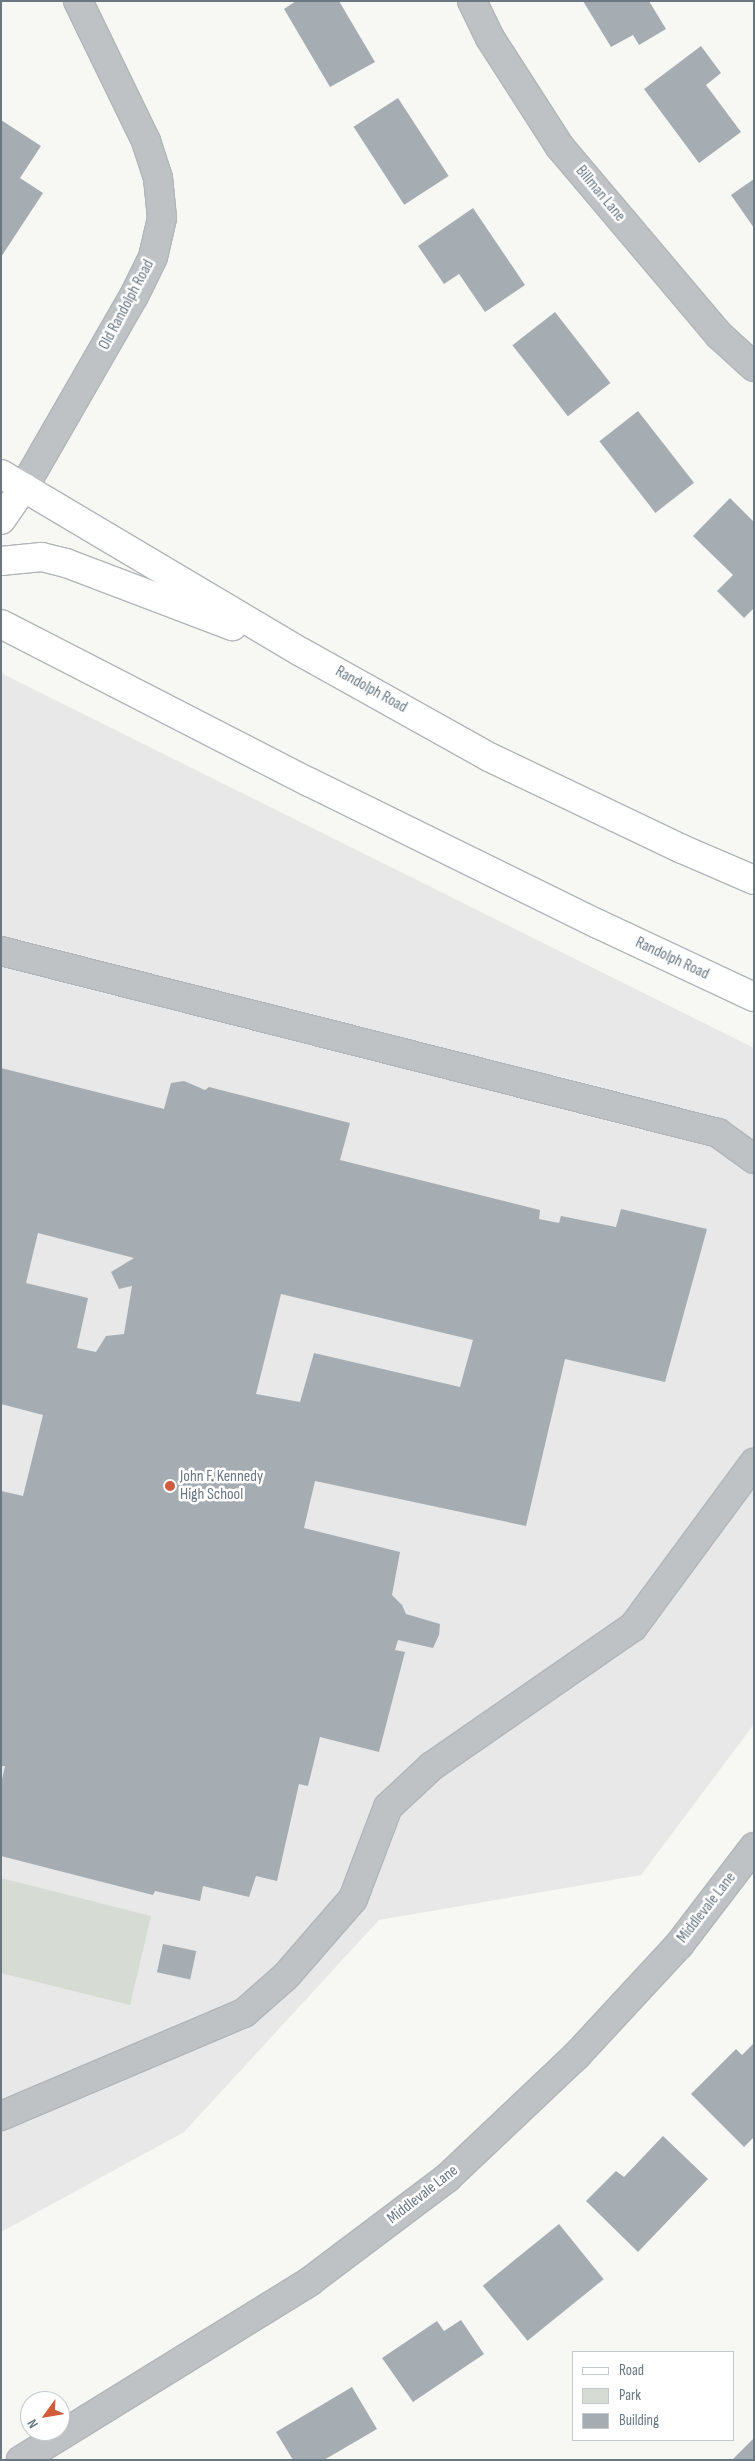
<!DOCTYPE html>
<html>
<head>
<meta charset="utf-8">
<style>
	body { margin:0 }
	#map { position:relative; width:755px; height:2461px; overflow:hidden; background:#f7f7f4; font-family:"Sofia Sans Condensed",sans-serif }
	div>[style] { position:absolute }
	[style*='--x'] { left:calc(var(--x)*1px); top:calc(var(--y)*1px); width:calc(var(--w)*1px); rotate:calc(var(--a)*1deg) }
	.built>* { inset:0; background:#e7e8e7 }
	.green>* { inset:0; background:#d6dbd4 }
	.building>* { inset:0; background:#a6adb2; transform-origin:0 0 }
	.roads { filter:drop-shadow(1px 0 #b2b6b9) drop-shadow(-1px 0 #b2b6b9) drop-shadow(0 1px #b2b6b9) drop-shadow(0 -1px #b2b6b9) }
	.minor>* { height:28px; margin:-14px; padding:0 14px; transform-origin:14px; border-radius:14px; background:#bec2c5 }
	.major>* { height:28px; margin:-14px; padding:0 14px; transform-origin:14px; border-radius:14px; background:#fff }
	.dots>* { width:14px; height:14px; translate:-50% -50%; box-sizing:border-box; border:2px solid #fff; border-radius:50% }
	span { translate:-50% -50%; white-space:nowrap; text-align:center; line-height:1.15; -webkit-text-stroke:5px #fff; paint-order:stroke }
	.street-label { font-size:16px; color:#697782 }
	.poi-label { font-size:16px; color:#697782 }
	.left { translate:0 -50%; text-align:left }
	.frame { position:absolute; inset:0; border:2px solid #697782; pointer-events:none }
	.legend { position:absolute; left:572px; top:2351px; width:162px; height:90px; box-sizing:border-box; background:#fff; border:1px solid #c3c9cd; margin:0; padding:6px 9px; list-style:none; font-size:15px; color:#697782 }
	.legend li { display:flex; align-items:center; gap:10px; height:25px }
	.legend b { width:25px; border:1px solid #c3c9cd }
	.north { position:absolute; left:20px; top:2391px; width:50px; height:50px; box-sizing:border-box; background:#fff; border:1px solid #c3c9cd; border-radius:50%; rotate:238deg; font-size:14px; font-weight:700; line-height:20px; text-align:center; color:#697782 }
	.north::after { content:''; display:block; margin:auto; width:18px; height:22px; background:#d05c3b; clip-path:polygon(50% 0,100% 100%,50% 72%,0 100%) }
</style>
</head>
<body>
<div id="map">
	<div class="built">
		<i style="clip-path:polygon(1px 673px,754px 1048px,754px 1724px,641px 1875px,379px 1920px,184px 2132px,1px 2232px)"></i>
	</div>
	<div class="green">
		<i style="clip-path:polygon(1px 1878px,151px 1916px,130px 2005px,1px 1973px)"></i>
	</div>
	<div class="building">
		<i style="clip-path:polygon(296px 1px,339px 1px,375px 62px,330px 87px,284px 9px)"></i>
		<i style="clip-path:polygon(583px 1px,649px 1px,666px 29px,639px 45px,633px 35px,611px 47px)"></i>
		<i style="clip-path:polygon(701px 46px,721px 73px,706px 85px,741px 132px,699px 163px,644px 89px)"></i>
		<i style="left:398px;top:98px;width:93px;height:53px;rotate:57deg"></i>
		<i style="clip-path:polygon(1px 120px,41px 146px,20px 178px,43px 193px,1px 257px)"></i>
		<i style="clip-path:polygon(754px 179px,754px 228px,731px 195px)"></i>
		<i style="clip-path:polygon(473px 208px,525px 285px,485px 312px,459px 274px,444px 284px,418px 246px)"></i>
		<i style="left:555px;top:312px;width:90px;height:54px;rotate:52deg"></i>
		<i style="left:638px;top:411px;width:91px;height:49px;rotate:52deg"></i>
		<i style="clip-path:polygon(730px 498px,754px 522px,754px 608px,744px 618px,717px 591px,733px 575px,693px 536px)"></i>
		<i style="clip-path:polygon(evenodd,1px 1068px,164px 1109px,171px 1083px,184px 1081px,205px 1090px,209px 1087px,350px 1123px,340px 1160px,540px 1210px,539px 1219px,559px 1223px,561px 1216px,616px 1227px,621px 1209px,707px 1229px,665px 1382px,565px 1359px,526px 1526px,315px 1481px,304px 1528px,400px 1552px,392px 1595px,402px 1605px,406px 1614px,440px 1624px,439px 1635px,433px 1648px,398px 1640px,395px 1650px,405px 1652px,379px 1752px,320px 1737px,308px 1786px,299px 1784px,277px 1881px,256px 1876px,249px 1897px,203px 1886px,200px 1901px,155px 1891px,153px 1895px,1px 1856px,1px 1784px,5px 1766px,1px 1766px,1px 1491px,23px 1496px,43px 1415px,1px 1404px,1px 1068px,38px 1233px,134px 1258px,111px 1272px,119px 1289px,132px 1286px,124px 1334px,106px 1336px,96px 1352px,77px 1348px,88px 1298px,26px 1283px,38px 1233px,1px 1068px,281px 1294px,473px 1340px,460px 1387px,314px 1353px,300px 1402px,256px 1394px,281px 1294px)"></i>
		<i style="left:163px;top:1944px;width:34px;height:29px;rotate:12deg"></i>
		<i style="clip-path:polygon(754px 2043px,754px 2137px,744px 2147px,691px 2094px,736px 2049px,742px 2055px)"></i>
		<i style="clip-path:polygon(663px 2136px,708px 2179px,638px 2252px,586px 2201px,616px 2171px,624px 2177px)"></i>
		<i style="left:559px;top:2224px;width:71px;height:98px;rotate:51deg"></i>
		<i style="clip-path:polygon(461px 2320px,484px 2354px,413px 2402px,382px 2358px,437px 2321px,444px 2331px)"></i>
		<i style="clip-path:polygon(352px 2387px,377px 2429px,324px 2460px,293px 2460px,276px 2432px)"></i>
		<i style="clip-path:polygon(754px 2438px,754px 2460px,732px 2460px)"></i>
	</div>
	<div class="roads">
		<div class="minor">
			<i style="--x:472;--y:1;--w:41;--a:64.1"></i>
			<i style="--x:490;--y:38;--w:130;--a:57.3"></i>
			<i style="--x:560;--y:147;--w:246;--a:49.8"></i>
			<i style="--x:719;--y:335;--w:47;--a:42.4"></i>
			<i style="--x:24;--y:487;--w:220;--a:-60.1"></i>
			<i style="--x:134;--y:296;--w:43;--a:-64"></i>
			<i style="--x:153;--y:257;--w:40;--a:-77"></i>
			<i style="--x:162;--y:218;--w:40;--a:-95.7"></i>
			<i style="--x:158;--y:178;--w:39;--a:-108"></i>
			<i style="--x:146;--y:141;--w:156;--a:-115.9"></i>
			<i style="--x:1;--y:951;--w:740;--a:14.24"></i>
			<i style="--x:718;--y:1133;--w:44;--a:35.8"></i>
			<i style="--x:1;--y:2116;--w:264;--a:-23"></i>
			<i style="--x:244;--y:2013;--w:56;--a:-41.4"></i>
			<i style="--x:286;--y:1976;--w:102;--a:-49"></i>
			<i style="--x:353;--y:1899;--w:98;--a:-69.2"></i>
			<i style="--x:388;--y:1807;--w:60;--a:-43"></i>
			<i style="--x:432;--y:1766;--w:244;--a:-34.7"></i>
			<i style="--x:633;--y:1627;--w:204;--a:-53.6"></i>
			<i style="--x:21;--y:2460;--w:339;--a:-31.7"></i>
			<i style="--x:309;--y:2282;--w:173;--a:-37"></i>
			<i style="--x:447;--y:2178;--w:179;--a:-43.4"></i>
			<i style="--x:577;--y:2055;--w:150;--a:-47.2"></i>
			<i style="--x:679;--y:1945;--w:123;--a:-52.6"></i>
		</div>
		<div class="major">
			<i style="--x:1;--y:474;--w:349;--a:30.7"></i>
			<i style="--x:301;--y:652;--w:215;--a:29.2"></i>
			<i style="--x:489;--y:757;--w:214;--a:25.5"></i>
			<i style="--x:682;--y:849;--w:78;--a:23.3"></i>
			<i style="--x:1;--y:520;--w:40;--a:-55.1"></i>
			<i style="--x:1;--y:561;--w:41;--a:-5.6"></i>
			<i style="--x:42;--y:557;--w:25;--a:14"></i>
			<i style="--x:66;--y:563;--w:178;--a:20.8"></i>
			<i style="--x:1;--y:624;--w:346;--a:27.2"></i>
			<i style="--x:309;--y:782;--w:322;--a:26.2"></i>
			<i style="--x:598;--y:924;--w:172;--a:25.1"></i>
		</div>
	</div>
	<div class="dots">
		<i style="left:170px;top:1486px;background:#d05c3b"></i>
	</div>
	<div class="street-label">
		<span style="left:600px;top:194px;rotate:50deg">Billman Lane</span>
		<span style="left:127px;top:305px;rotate:-62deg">Old Randolph Road</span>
		<span style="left:371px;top:690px;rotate:29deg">Randolph Road</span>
		<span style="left:672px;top:959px;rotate:25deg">Randolph Road</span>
		<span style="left:707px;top:1908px;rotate:-52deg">Middlevale Lane</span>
		<span style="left:423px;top:2195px;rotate:-38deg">Middlevale Lane</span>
	</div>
	<div class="poi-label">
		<span class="left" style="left:180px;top:1486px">John F. Kennedy<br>High School</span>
	</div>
	<div class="frame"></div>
	<ul class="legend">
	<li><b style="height:6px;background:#fff"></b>Road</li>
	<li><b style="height:14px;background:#d6dbd4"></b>Park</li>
	<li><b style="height:14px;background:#a6adb2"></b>Building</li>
	</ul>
	<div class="north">N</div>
</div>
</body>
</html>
